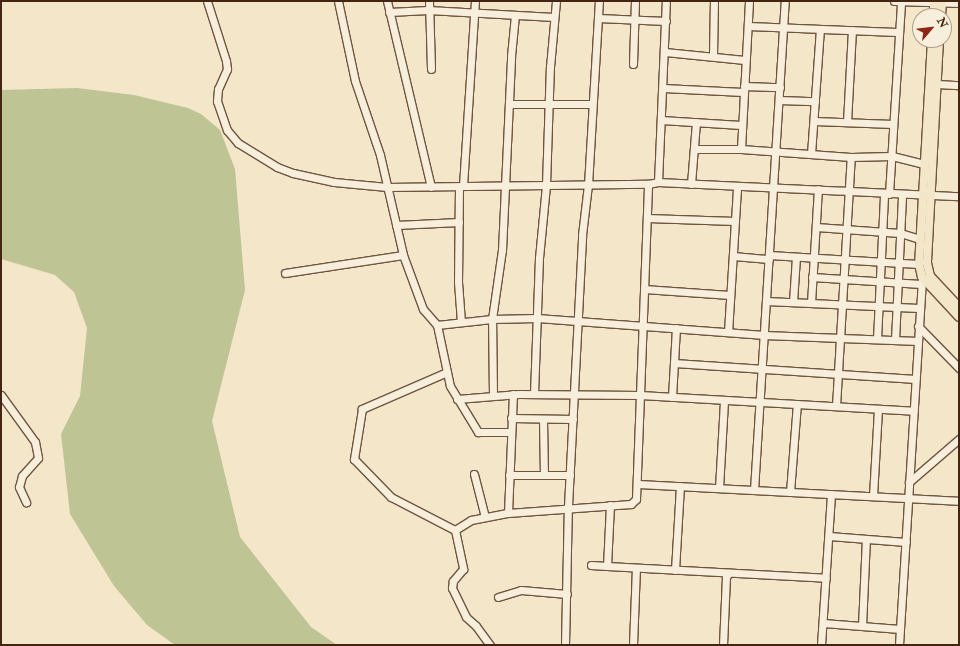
<!DOCTYPE html>
<html>
<head>
<meta charset="utf-8">
<style>
	body { margin:0 }
	#map { position:relative; width:960px; height:646px; overflow:hidden; background:#f3e6c9; font-family:"IM FELL Double Pica",serif }
	div>[style] { position:absolute }
	[style*='--x'] { left:calc(var(--x)*1px); top:calc(var(--y)*1px); width:calc(var(--w)*1px); rotate:calc(var(--a)*1deg) }
	.green>* { inset:0; background:#bec494 }
	.roads { filter:drop-shadow(1px 0 #6f5540) drop-shadow(-1px 0 #6f5540) drop-shadow(0 1px #6f5540) drop-shadow(0 -1px #6f5540) }
	.minor>* { height:7px; margin:-3.5px; padding:0 3.5px; transform-origin:3.5px; border-radius:3.5px; background:#f7efdc }
	.major>* { height:8px; margin:-4px; padding:0 4px; transform-origin:4px; border-radius:4px; background:#f3e6c9 }
	span { translate:-50% -50%; white-space:nowrap; text-align:center; line-height:1.15; -webkit-text-stroke:3px #f7efdc; paint-order:stroke }
	.frame { position:absolute; inset:0; border:2px solid #432512; pointer-events:none }
	.north { position:absolute; left:912px; top:8px; width:40px; height:40px; box-sizing:border-box; background:#f7efdc; border:1px solid #af9e8b; border-radius:50%; rotate:62deg; font-size:11px; font-weight:700; line-height:16px; text-align:center; color:#432512 }
	.north::after { content:''; display:block; margin:auto; width:14px; height:18px; background:#8f2418; clip-path:polygon(50% 0,100% 100%,50% 72%,0 100%) }
</style>
</head>
<body>
<div id="map">
	<div class="green">
		<i style="clip-path:polygon(77px 88px,134px 95px,188px 108px,201px 114px,220px 130px,235px 169px,245px 290px,212px 421px,240px 537px,311px 627px,337px 645px,175px 645px,147px 625px,114px 586px,70px 514px,61px 434px,80px 396px,87px 328px,74px 292px,55px 275px,1px 259px,1px 90px)"></i>
	</div>
	<div class="roads">
		<div class="minor">
			<i style="--x:207;--y:1;--w:63;--a:72.4"></i>
			<i style="--x:226;--y:61;--w:8;--a:83"></i>
			<i style="--x:227;--y:69;--w:22;--a:114"></i>
			<i style="--x:218;--y:89;--w:12;--a:95"></i>
			<i style="--x:217;--y:101;--w:31;--a:71"></i>
			<i style="--x:227;--y:130;--w:17;--a:50"></i>
			<i style="--x:238;--y:143;--w:46;--a:31.6"></i>
			<i style="--x:277;--y:167;--w:17;--a:21"></i>
			<i style="--x:293;--y:173;--w:42;--a:12.4"></i>
			<i style="--x:334;--y:182;--w:53;--a:5.4"></i>
			<i style="--x:387;--y:187;--w:261;--a:-0.7"></i>
			<i style="--x:648;--y:184;--w:10;--a:-11"></i>
			<i style="--x:658;--y:182;--w:301;--a:2.7"></i>
			<i style="--x:338;--y:1;--w:82;--a:78"></i>
			<i style="--x:355;--y:81;--w:78;--a:71.3"></i>
			<i style="--x:380;--y:155;--w:103;--a:77"></i>
			<i style="--x:403;--y:255;--w:58;--a:69.7"></i>
			<i style="--x:423;--y:309;--w:21;--a:49"></i>
			<i style="--x:437;--y:325;--w:62;--a:78"></i>
			<i style="--x:450;--y:386;--w:54;--a:58.7"></i>
			<i style="--x:478;--y:432;--w:32;--a:0"></i>
			<i style="--x:387;--y:1;--w:191;--a:76.7"></i>
			<i style="--x:429;--y:1;--w:68;--a:88.3"></i>
			<i style="--x:894;--y:1;--w:65;--a:1.8"></i>
			<i style="--x:389;--y:12;--w:39;--a:-3"></i>
			<i style="--x:428;--y:10;--w:126;--a:3.2"></i>
			<i style="--x:598;--y:18;--w:68;--a:2.5"></i>
			<i style="--x:748;--y:26;--w:151;--a:2.3"></i>
			<i style="--x:665;--y:52;--w:80;--a:5.7"></i>
			<i style="--x:713;--y:56;--w:55;--a:-89"></i>
			<i style="--x:633;--y:64;--w:63;--a:-88.2"></i>
			<i style="--x:937;--y:84;--w:22;--a:3"></i>
			<i style="--x:744;--y:86;--w:36;--a:2"></i>
			<i style="--x:663;--y:88;--w:80;--a:2.9"></i>
			<i style="--x:779;--y:100;--w:36;--a:2"></i>
			<i style="--x:509;--y:104;--w:83;--a:0"></i>
			<i style="--x:661;--y:120;--w:80;--a:3.6"></i>
			<i style="--x:814;--y:121;--w:79;--a:2.2"></i>
			<i style="--x:847;--y:122;--w:92;--a:-86.9"></i>
			<i style="--x:694;--y:149;--w:47;--a:0"></i>
			<i style="--x:741;--y:149;--w:110;--a:4.2"></i>
			<i style="--x:851;--y:157;--w:41;--a:-1.4"></i>
			<i style="--x:892;--y:156;--w:33;--a:14"></i>
			<i style="--x:741;--y:149;--w:148;--a:-86.9"></i>
			<i style="--x:811;--y:154;--w:125;--a:-85.9"></i>
			<i style="--x:658;--y:182;--w:181;--a:-87.5"></i>
			<i style="--x:691;--y:184;--w:62;--a:-85.4"></i>
			<i style="--x:463;--y:186;--w:185;--a:-86.3"></i>
			<i style="--x:459;--y:187;--w:95;--a:90.6"></i>
			<i style="--x:458;--y:282;--w:40;--a:85.7"></i>
			<i style="--x:889;--y:194;--w:193;--a:-86.4"></i>
			<i style="--x:647;--y:218;--w:88;--a:2"></i>
			<i style="--x:396;--y:225;--w:63;--a:-2.7"></i>
			<i style="--x:816;--y:227;--w:84;--a:4.1"></i>
			<i style="--x:900;--y:233;--w:21;--a:17"></i>
			<i style="--x:769;--y:255;--w:150;--a:3.4"></i>
			<i style="--x:733;--y:256;--w:36;--a:5"></i>
			<i style="--x:285;--y:273;--w:119;--a:-8.7"></i>
			<i style="--x:812;--y:277;--w:109;--a:3.7"></i>
			<i style="--x:644;--y:289;--w:86;--a:4"></i>
			<i style="--x:766;--y:301;--w:153;--a:2.6"></i>
			<i style="--x:793;--y:302;--w:45;--a:-86.2"></i>
			<i style="--x:811;--y:303;--w:114;--a:-86.5"></i>
			<i style="--x:437;--y:325;--w:55;--a:-6.2"></i>
			<i style="--x:492;--y:319;--w:45;--a:-1.3"></i>
			<i style="--x:537;--y:318;--w:228;--a:4.3"></i>
			<i style="--x:764;--y:335;--w:154;--a:2.2"></i>
			<i style="--x:918;--y:326;--w:59;--a:45.7"></i>
			<i style="--x:728;--y:332;--w:145;--a:-86.4"></i>
			<i style="--x:877;--y:339;--w:145;--a:-87.2"></i>
			<i style="--x:895;--y:340;--w:145;--a:-87.2"></i>
			<i style="--x:674;--y:363;--w:242;--a:3.8"></i>
			<i style="--x:447;--y:372;--w:93;--a:156.5"></i>
			<i style="--x:362;--y:409;--w:51;--a:99.1"></i>
			<i style="--x:354;--y:459;--w:53;--a:45.8"></i>
			<i style="--x:391;--y:497;--w:72;--a:27.3"></i>
			<i style="--x:455;--y:530;--w:40;--a:78"></i>
			<i style="--x:463;--y:569;--w:16;--a:130"></i>
			<i style="--x:453;--y:581;--w:7;--a:98"></i>
			<i style="--x:452;--y:588;--w:32;--a:64"></i>
			<i style="--x:466;--y:617;--w:13;--a:42"></i>
			<i style="--x:476;--y:626;--w:24;--a:54"></i>
			<i style="--x:534;--y:394;--w:136;--a:-87.9"></i>
			<i style="--x:539;--y:258;--w:73;--a:-84.5"></i>
			<i style="--x:546;--y:185;--w:118;--a:-88.1"></i>
			<i style="--x:550;--y:67;--w:66;--a:-84.8"></i>
			<i style="--x:1;--y:395;--w:58;--a:54.1"></i>
			<i style="--x:35;--y:442;--w:16;--a:79"></i>
			<i style="--x:38;--y:458;--w:24;--a:132"></i>
			<i style="--x:22;--y:476;--w:11;--a:105"></i>
			<i style="--x:19;--y:487;--w:17;--a:65"></i>
			<i style="--x:493;--y:396;--w:77;--a:-90.7"></i>
			<i style="--x:492;--y:319;--w:70;--a:-81.8"></i>
			<i style="--x:502;--y:250;--w:194;--a:-87.3"></i>
			<i style="--x:511;--y:56;--w:41;--a:-84.4"></i>
			<i style="--x:672;--y:397;--w:69;--a:-86.7"></i>
			<i style="--x:457;--y:399;--w:62;--a:-4.6"></i>
			<i style="--x:519;--y:394;--w:121;--a:0.5"></i>
			<i style="--x:640;--y:395;--w:274;--a:3.3"></i>
			<i style="--x:836;--y:406;--w:249;--a:-86.6"></i>
			<i style="--x:511;--y:418;--w:62;--a:0.9"></i>
			<i style="--x:543;--y:419;--w:56;--a:89"></i>
			<i style="--x:474;--y:474;--w:44;--a:75.7"></i>
			<i style="--x:509;--y:475;--w:61;--a:0"></i>
			<i style="--x:909;--y:482;--w:66;--a:-40.7"></i>
			<i style="--x:637;--y:484;--w:322;--a:3"></i>
			<i style="--x:719;--y:488;--w:88;--a:-86.7"></i>
			<i style="--x:754;--y:490;--w:490;--a:-86.4"></i>
			<i style="--x:790;--y:492;--w:88;--a:-85.5"></i>
			<i style="--x:873;--y:496;--w:87;--a:-86.7"></i>
			<i style="--x:610;--y:505;--w:61;--a:92.8"></i>
			<i style="--x:607;--y:566;--w:219;--a:3.1"></i>
			<i style="--x:508;--y:513;--w:119;--a:-87.6"></i>
			<i style="--x:455;--y:530;--w:19;--a:-32"></i>
			<i style="--x:471;--y:520;--w:38;--a:-11"></i>
			<i style="--x:508;--y:513;--w:123;--a:-4.2"></i>
			<i style="--x:631;--y:504;--w:7;--a:-45"></i>
			<i style="--x:636;--y:499;--w:315;--a:-87.8"></i>
			<i style="--x:829;--y:536;--w:77;--a:4.5"></i>
			<i style="--x:591;--y:565;--w:16;--a:4"></i>
			<i style="--x:675;--y:570;--w:84;--a:-86.6"></i>
			<i style="--x:498;--y:597;--w:24;--a:-17"></i>
			<i style="--x:521;--y:590;--w:46;--a:5"></i>
			<i style="--x:823;--y:623;--w:77;--a:4.5"></i>
			<i style="--x:862;--y:626;--w:87;--a:-87.4"></i>
			<i style="--x:565;--y:645;--w:139;--a:-88.8"></i>
			<i style="--x:568;--y:506;--w:271;--a:-87"></i>
			<i style="--x:582;--y:235;--w:50;--a:-83.2"></i>
			<i style="--x:588;--y:185;--w:184;--a:-86.6"></i>
			<i style="--x:633;--y:645;--w:77;--a:-87.8"></i>
			<i style="--x:723;--y:645;--w:68;--a:-87.5"></i>
			<i style="--x:726;--y:577;--w:5;--a:-53"></i>
			<i style="--x:821;--y:645;--w:151;--a:-86.2"></i>
			<i style="--x:899;--y:645;--w:369;--a:-86.4"></i>
		</div>
		<div class="major">
			<i style="--x:934;--y:16;--w:15;--a:-90"></i>
			<i style="--x:941;--y:16;--w:15;--a:-86"></i>
			<i style="--x:932;--y:40;--w:224;--a:93.3"></i>
			<i style="--x:919;--y:264;--w:13;--a:77"></i>
			<i style="--x:922;--y:277;--w:54;--a:47.2"></i>
			<i style="--x:939;--y:40;--w:223;--a:93.1"></i>
			<i style="--x:927;--y:263;--w:13;--a:77"></i>
			<i style="--x:930;--y:276;--w:42;--a:46.9"></i>
		</div>
	</div>
	<div class="frame"></div>
	<div class="north">N</div>
</div>
</body>
</html>
